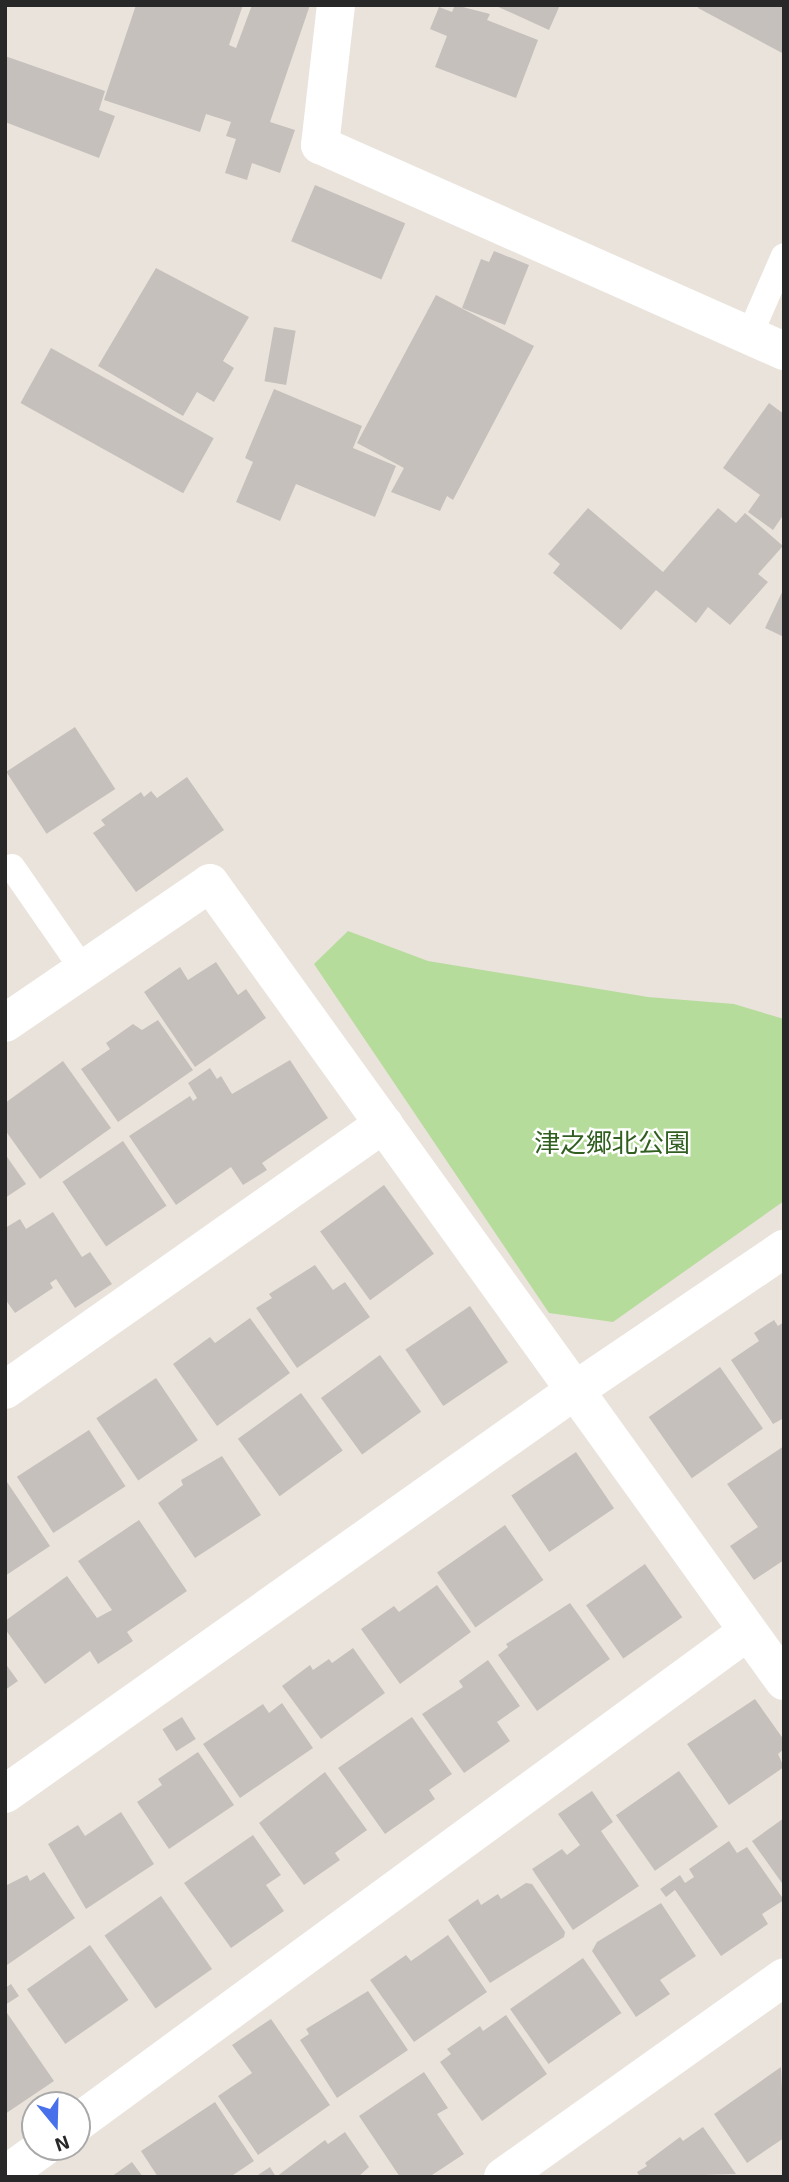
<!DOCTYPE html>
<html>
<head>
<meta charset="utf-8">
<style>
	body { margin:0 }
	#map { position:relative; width:789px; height:2182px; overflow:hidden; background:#eae3db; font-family:"Exo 2","Noto Sans JP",sans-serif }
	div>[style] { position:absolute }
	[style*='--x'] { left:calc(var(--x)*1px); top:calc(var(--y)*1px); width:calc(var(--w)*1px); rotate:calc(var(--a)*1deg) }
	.green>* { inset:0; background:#b6dc9c }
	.building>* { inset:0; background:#c5c0bb; transform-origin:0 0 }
	.lane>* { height:26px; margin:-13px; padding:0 13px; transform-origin:13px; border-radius:13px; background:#fff }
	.street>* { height:38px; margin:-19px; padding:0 19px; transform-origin:19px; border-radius:19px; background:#fff }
	.secondary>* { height:38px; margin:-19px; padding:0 19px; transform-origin:19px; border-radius:19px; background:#fff }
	span { translate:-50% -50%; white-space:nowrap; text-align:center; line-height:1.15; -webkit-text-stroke:5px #fff; paint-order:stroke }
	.park-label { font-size:26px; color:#305f1f }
	.frame { position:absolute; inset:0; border:7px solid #282828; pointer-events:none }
	.north { position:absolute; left:21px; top:2091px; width:70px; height:70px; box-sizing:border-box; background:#fff; border:2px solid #a9a9a9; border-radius:50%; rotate:161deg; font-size:19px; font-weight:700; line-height:28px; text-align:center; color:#282828 }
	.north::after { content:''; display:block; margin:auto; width:24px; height:32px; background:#4870ea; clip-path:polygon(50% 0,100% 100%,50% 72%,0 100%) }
</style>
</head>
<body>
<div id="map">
	<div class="green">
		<i style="clip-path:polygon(348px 931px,428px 961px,648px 997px,734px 1004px,784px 1019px,784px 1201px,613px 1322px,549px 1313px,314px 964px)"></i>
	</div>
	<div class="building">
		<i style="clip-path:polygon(136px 5px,243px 5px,229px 45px,236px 48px,252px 5px,310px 5px,270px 122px,295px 130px,280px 173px,252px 163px,247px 180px,225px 173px,236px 139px,226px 136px,231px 122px,206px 114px,200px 132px,104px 100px)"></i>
		<i style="clip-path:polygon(455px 5px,490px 14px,487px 20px,538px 40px,516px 98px,435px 67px,447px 36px,430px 29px,439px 7px,452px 12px)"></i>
		<i style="clip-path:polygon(494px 5px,560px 5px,549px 30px)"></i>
		<i style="clip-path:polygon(699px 5px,784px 5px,784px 54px,698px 8px)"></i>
		<i style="clip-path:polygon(5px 56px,105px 91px,99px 110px,115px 116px,99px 158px,5px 122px)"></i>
		<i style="left:315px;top:185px;width:98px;height:61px;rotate:23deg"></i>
		<i style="clip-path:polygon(494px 251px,529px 265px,505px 325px,462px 308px,481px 259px,489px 262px)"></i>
		<i style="clip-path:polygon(156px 268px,249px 317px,223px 361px,234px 368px,214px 402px,197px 392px,183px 416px,98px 366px)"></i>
		<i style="clip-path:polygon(436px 295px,534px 346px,453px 500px,447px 496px,440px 511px,391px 492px,404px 468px,357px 443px)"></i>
		<i style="left:274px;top:327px;width:22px;height:55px;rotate:10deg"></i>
		<i style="left:51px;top:348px;width:186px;height:63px;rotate:29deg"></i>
		<i style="clip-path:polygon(274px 389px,362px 426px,353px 448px,396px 466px,375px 517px,296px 484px,280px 521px,236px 502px,253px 462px,245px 458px)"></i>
		<i style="clip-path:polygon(769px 403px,784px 414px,784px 514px,773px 530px,748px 512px,760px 495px,723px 468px)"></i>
		<i style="clip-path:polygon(588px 508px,663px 572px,718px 508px,736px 523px,745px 513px,783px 546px,758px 574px,768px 582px,730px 625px,708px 607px,696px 623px,656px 590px,621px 630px,553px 573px,560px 564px,548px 554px)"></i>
		<i style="clip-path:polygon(784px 588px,784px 637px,765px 628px)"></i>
		<i style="left:75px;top:727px;width:74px;height:82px;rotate:57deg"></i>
		<i style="clip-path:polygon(187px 777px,224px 830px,136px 892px,93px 833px,105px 825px,101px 820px,141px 792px,144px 797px,151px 791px,157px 798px)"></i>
		<i style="clip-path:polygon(216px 962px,238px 995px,246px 989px,266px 1018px,195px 1067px,144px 992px,180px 967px,188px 980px)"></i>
		<i style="clip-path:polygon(158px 1020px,193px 1070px,118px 1122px,81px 1069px,110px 1049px,106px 1043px,133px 1024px,142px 1030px)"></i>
		<i style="clip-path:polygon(290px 1060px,328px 1118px,262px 1163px,267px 1170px,243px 1185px,231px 1167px,176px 1205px,129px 1136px,190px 1096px,193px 1101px,197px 1098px,188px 1083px,210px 1068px,217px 1079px,221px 1076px,232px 1094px)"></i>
		<i style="clip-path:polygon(63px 1061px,111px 1128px,40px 1179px,5px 1130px,5px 1103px)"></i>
		<i style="left:123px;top:1141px;width:78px;height:73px;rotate:56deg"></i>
		<i style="clip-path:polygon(5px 1154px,26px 1184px,5px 1198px)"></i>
		<i style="left:384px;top:1185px;width:85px;height:79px;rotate:54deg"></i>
		<i style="clip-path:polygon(53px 1212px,82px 1257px,90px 1252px,112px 1284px,75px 1308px,56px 1279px,50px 1283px,53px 1288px,15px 1313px,5px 1299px,5px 1228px,20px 1219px,26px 1229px)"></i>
		<i style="clip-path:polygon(315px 1265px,333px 1290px,345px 1282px,370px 1317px,297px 1368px,256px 1308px,272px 1298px,269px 1294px)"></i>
		<i style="left:470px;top:1306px;width:68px;height:78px;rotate:56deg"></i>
		<i style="clip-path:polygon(250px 1318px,290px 1373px,217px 1426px,173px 1364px,210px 1337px,215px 1343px)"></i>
		<i style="clip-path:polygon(774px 1320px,778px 1326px,784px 1322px,784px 1418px,773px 1424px,731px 1360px,759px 1341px,754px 1333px)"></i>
		<i style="left:380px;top:1355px;width:70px;height:73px;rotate:54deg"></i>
		<i style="left:720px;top:1367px;width:75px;height:87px;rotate:55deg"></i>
		<i style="left:156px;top:1378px;width:75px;height:72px;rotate:56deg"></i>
		<i style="left:301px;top:1393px;width:71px;height:78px;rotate:54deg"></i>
		<i style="left:89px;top:1430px;width:67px;height:86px;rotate:57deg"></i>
		<i style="clip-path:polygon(784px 1446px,784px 1560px,754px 1580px,730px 1546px,758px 1527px,727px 1484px)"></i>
		<i style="left:576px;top:1452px;width:68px;height:78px;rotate:56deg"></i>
		<i style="clip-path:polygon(222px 1456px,261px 1515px,195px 1558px,158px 1503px,183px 1485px,181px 1480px)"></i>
		<i style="clip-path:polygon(5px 1479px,50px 1546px,5px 1576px)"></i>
		<i style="clip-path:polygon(139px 1520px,187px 1591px,127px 1632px,133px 1641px,98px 1664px,90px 1651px,45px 1684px,5px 1629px,5px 1621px,67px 1576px,97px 1618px,112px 1610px,78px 1561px)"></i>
		<i style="left:505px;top:1525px;width:67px;height:83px;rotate:55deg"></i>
		<i style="left:645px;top:1564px;width:65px;height:72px;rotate:55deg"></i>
		<i style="clip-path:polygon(437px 1585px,471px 1632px,400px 1684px,361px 1629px,394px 1606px,399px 1612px)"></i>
		<i style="clip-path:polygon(570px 1603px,610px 1659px,537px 1711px,498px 1655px,508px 1647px,506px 1644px)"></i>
		<i style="clip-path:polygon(353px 1648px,385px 1693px,321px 1739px,282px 1686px,310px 1665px,313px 1670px,329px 1659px,332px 1663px)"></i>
		<i style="clip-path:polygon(488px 1660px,520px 1706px,497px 1722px,510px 1741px,464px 1773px,422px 1714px,463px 1687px,459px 1681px)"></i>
		<i style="clip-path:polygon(5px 1663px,18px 1681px,5px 1690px)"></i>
		<i style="clip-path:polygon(755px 1699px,784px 1740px,784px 1749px,778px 1754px,784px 1767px,729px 1805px,687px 1744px)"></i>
		<i style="clip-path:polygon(282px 1703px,313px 1748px,240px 1798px,203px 1744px,263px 1704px,269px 1713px)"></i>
		<i style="left:182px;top:1717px;width:26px;height:23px;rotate:58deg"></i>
		<i style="clip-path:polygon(412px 1717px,452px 1774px,429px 1790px,435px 1799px,385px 1834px,338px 1768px)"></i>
		<i style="clip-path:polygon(198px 1752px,234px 1805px,169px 1849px,137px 1802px,162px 1785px,158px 1779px)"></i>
		<i style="left:679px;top:1771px;width:68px;height:77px;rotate:55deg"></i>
		<i style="clip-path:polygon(325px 1772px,367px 1830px,335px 1853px,340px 1860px,304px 1885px,259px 1823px)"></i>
		<i style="clip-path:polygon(592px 1791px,613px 1822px,601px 1831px,639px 1886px,573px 1930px,532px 1869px,562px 1849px,567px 1855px,580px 1845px,558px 1814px)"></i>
		<i style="clip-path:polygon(121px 1812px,154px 1864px,86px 1909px,48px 1844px,78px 1825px,85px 1836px)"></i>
		<i style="clip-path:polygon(784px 1818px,784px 1886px,752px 1841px)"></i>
		<i style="clip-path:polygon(253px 1835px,281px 1875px,266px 1885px,284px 1911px,231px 1948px,184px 1883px)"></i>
		<i style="clip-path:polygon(729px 1841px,737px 1853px,747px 1847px,784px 1900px,762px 1914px,768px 1924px,721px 1956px,675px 1890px,666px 1897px,660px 1889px,680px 1875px,685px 1883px,694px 1877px,689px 1869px)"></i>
		<i style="clip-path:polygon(44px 1872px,75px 1918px,7px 1965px,5px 1886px,27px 1875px,30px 1881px)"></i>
		<i style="clip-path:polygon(526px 1883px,532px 1884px,565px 1932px,564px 1937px,490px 1983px,448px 1920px,478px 1899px,481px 1905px,498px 1894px,501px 1899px)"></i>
		<i style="left:161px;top:1896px;width:89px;height:69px;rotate:55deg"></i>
		<i style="clip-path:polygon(661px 1903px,696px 1956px,660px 1980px,670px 1994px,636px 2017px,592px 1951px,597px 1942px)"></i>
		<i style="clip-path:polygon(448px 1935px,487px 1992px,414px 2042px,370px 1980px,406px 1955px,411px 1961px)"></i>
		<i style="left:90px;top:1945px;width:67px;height:77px;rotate:55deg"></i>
		<i style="left:583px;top:1958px;width:67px;height:89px;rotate:55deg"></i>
		<i style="clip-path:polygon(11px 1984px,19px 1996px,5px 2005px,5px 1988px)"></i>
		<i style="clip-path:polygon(368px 1991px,408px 2050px,337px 2098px,300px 2040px,309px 2034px,306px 2029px)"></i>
		<i style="clip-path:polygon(5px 2010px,54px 2081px,5px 2114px)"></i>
		<i style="clip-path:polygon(506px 2015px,547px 2074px,482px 2121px,440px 2062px,451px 2054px,447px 2049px,480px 2026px,483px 2031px)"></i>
		<i style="clip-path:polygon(271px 2019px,330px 2105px,258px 2155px,218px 2096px,252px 2073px,232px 2045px)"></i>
		<i style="clip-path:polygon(781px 2067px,784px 2138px,747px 2163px,714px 2114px)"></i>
		<i style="clip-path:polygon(424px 2072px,448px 2108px,437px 2114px,464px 2154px,429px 2177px,400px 2177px,359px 2116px)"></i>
		<i style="clip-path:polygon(215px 2102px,254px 2161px,230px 2177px,158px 2177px,141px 2151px)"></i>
		<i style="clip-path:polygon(703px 2127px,736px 2174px,640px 2177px,637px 2172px,647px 2166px,645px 2163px,680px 2137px,683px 2141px)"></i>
		<i style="clip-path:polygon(345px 2132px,369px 2167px,358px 2177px,259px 2177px,258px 2175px,270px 2167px,276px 2177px,325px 2140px,328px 2144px)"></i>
		<i style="clip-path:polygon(132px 2162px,143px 2177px,111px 2177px)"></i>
	</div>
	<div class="lane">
		<i style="--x:749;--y:336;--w:87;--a:-66.4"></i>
		<i style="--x:12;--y:867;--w:123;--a:55.3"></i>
	</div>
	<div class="street">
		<i style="--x:336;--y:5;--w:141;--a:96.5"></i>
		<i style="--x:320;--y:145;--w:508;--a:23.94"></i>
		<i style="--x:5;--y:1023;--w:248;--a:-34.3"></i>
		<i style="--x:210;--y:883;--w:983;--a:54.27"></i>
		<i style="--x:5;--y:1390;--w:463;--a:-35.1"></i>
		<i style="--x:574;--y:1391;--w:254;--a:-34.1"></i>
		<i style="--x:77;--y:2123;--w:831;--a:-36.24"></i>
		<i style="--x:5;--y:2175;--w:48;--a:-35.7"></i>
		<i style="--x:503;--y:2177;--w:345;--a:-35.4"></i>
	</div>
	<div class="secondary">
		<i style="--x:5;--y:1794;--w:697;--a:-35.31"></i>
	</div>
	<div class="park-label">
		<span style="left:612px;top:1142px">津之郷北公園</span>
	</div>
	<div class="frame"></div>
	<div class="north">N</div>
</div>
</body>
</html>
